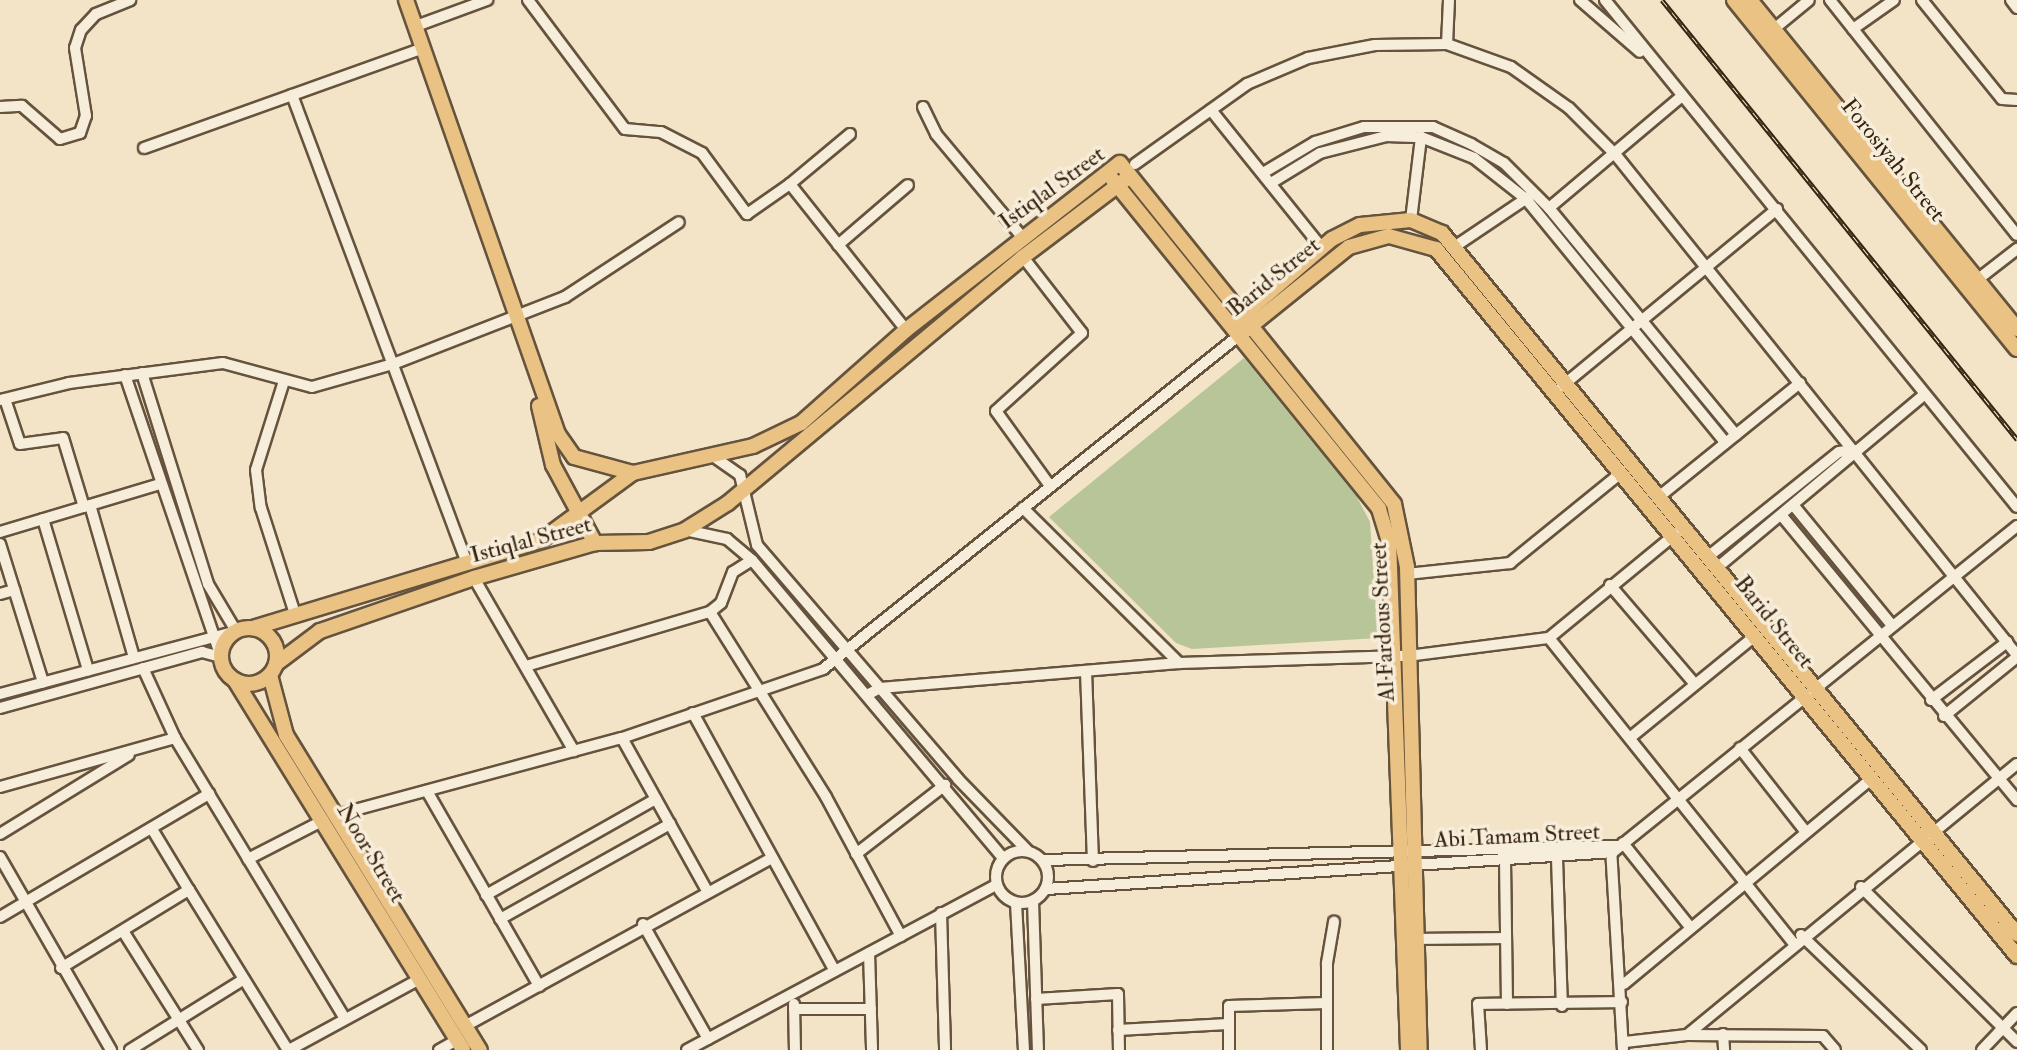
<!DOCTYPE html>
<html>
<head>
<meta charset="utf-8">
<style>
	body { margin:0 }
	#map { position:relative; width:2017px; height:1050px; overflow:hidden; background:#f3e4c8; font-family:"IM FELL Double Pica",serif }
	div>[style] { position:absolute }
	[style*='--x'] { left:calc(var(--x)*1px); top:calc(var(--y)*1px); width:calc(var(--w)*1px); rotate:calc(var(--a)*1deg) }
	.green>* { inset:0; background:#b8c598 }
	.roads { filter:drop-shadow(2px 0 #65533d) drop-shadow(-2px 0 #65533d) drop-shadow(0 2px #65533d) drop-shadow(0 -2px #65533d) }
	.minor>* { height:10px; margin:-5px; padding:0 5px; transform-origin:5px; border-radius:5px; background:#f7eddb }
	.minor>.ring { margin:-5px; padding:0; box-sizing:content-box; background:none; border:10px solid #f7eddb; border-radius:50% }
	.major>* { height:14px; margin:-7px; padding:0 7px; transform-origin:7px; border-radius:7px; background:#eac284 }
	.major>.ring { margin:-7px; padding:0; box-sizing:content-box; background:none; border:14px solid #eac284; border-radius:50% }
	.rail>* { height:5px; margin-top:-2.5px; transform-origin:0; background:repeating-linear-gradient(90deg,#f7eddb 0 8px,#36230f 0 16px); box-sizing:border-box; border-block:2px solid #36230f }
	span { translate:-50% -50%; white-space:nowrap; text-align:center; line-height:1.15; -webkit-text-stroke:7px #f7eddb; paint-order:stroke }
	.street-label { font-size:23px; color:#36230f }
</style>
</head>
<body>
<div id="map">
	<div class="green">
		<i style="clip-path:polygon(1244px 358px,1357px 497px,1370px 522px,1378px 638px,1192px 649px,1176px 643px,1049px 517px)"></i>
	</div>
	<div class="roads">
		<div class="minor">
			<i style="--x:528;--y:0;--w:161;--a:53.1"></i>
			<i style="--x:625;--y:129;--w:36;--a:5"></i>
			<i style="--x:661;--y:132;--w:46;--a:27.1"></i>
			<i style="--x:702;--y:153;--w:76;--a:53.6"></i>
			<i style="--x:747;--y:214;--w:52;--a:-34.9"></i>
			<i style="--x:790;--y:184;--w:186;--a:51.5"></i>
			<i style="--x:1580;--y:0;--w:79;--a:40.9"></i>
			<i style="--x:1605;--y:0;--w:653;--a:50.9"></i>
			<i style="--x:1830;--y:0;--w:300;--a:51.5"></i>
			<i style="--x:1922;--y:0;--w:127;--a:51.1"></i>
			<i style="--x:2002;--y:99;--w:15;--a:4"></i>
			<i style="--x:2011;--y:0;--w:10;--a:53"></i>
			<i style="--x:416;--y:26;--w:76;--a:-20.1"></i>
			<i style="--x:1774;--y:29;--w:45;--a:-39.6"></i>
			<i style="--x:1853;--y:29;--w:50;--a:-35.3"></i>
			<i style="--x:1447;--y:44;--w:44;--a:-87.4"></i>
			<i style="--x:292;--y:95;--w:497;--a:69.5"></i>
			<i style="--x:0;--y:107;--w:22;--a:-3"></i>
			<i style="--x:22;--y:106;--w:50;--a:41"></i>
			<i style="--x:60;--y:139;--w:21;--a:-17"></i>
			<i style="--x:80;--y:133;--w:18;--a:-71"></i>
			<i style="--x:86;--y:116;--w:69;--a:-99.2"></i>
			<i style="--x:75;--y:48;--w:19;--a:-72"></i>
			<i style="--x:81;--y:30;--w:22;--a:-47"></i>
			<i style="--x:96;--y:14;--w:37;--a:-22"></i>
			<i style="--x:923;--y:107;--w:30;--a:64"></i>
			<i style="--x:936;--y:134;--w:134;--a:50.1"></i>
			<i style="--x:1211;--y:110;--w:177;--a:51.2"></i>
			<i style="--x:144;--y:148;--w:297;--a:-19.7"></i>
			<i style="--x:1135;--y:164;--w:138;--a:-35.5"></i>
			<i style="--x:1247;--y:84;--w:66;--a:-23.1"></i>
			<i style="--x:1308;--y:58;--w:68;--a:-11"></i>
			<i style="--x:1375;--y:45;--w:72;--a:-0.8"></i>
			<i style="--x:1447;--y:44;--w:68;--a:19.8"></i>
			<i style="--x:1511;--y:67;--w:71;--a:35.3"></i>
			<i style="--x:1569;--y:108;--w:65;--a:45"></i>
			<i style="--x:1615;--y:154;--w:642;--a:51.26"></i>
			<i style="--x:1263;--y:173;--w:61;--a:-30.8"></i>
			<i style="--x:1315;--y:142;--w:51;--a:-17"></i>
			<i style="--x:1364;--y:127;--w:69;--a:0"></i>
			<i style="--x:1433;--y:127;--w:42;--a:24.1"></i>
			<i style="--x:1471;--y:144;--w:38;--a:30"></i>
			<i style="--x:1504;--y:163;--w:64;--a:45"></i>
			<i style="--x:1549;--y:208;--w:294;--a:50.5"></i>
			<i style="--x:1271;--y:183;--w:57;--a:-31.5"></i>
			<i style="--x:1320;--y:153;--w:68;--a:-14.4"></i>
			<i style="--x:1386;--y:136;--w:35;--a:2"></i>
			<i style="--x:1421;--y:137;--w:57;--a:21.6"></i>
			<i style="--x:1474;--y:158;--w:66;--a:38.3"></i>
			<i style="--x:1526;--y:199;--w:315;--a:50.7"></i>
			<i style="--x:790;--y:184;--w:78;--a:-39.8"></i>
			<i style="--x:1549;--y:208;--w:174;--a:-40.1"></i>
			<i style="--x:1411;--y:220;--w:84;--a:-83.1"></i>
			<i style="--x:838;--y:245;--w:92;--a:-40.6"></i>
			<i style="--x:1457;--y:245;--w:88;--a:-33.9"></i>
			<i style="--x:1023;--y:257;--w:96;--a:52.2"></i>
			<i style="--x:1082;--y:333;--w:116;--a:137.8"></i>
			<i style="--x:996;--y:411;--w:92;--a:54.2"></i>
			<i style="--x:1977;--y:280;--w:51;--a:-37.8"></i>
			<i style="--x:142;--y:373;--w:221;--a:72.6"></i>
			<i style="--x:208;--y:584;--w:55;--a:59.2"></i>
			<i style="--x:125;--y:375;--w:298;--a:71.2"></i>
			<i style="--x:284;--y:381;--w:93;--a:107.5"></i>
			<i style="--x:256;--y:470;--w:38;--a:83"></i>
			<i style="--x:261;--y:508;--w:114;--a:72.2"></i>
			<i style="--x:1561;--y:387;--w:280;--a:-39.5"></i>
			<i style="--x:5;--y:399;--w:47;--a:71.6"></i>
			<i style="--x:20;--y:444;--w:43;--a:-7.9"></i>
			<i style="--x:63;--y:438;--w:72;--a:73.1"></i>
			<i style="--x:0;--y:400;--w:71;--a:-13.8"></i>
			<i style="--x:69;--y:383;--w:155;--a:-7.4"></i>
			<i style="--x:223;--y:363;--w:92;--a:15.1"></i>
			<i style="--x:312;--y:387;--w:84;--a:-15.9"></i>
			<i style="--x:393;--y:364;--w:185;--a:-21.3"></i>
			<i style="--x:565;--y:297;--w:136;--a:-33.3"></i>
			<i style="--x:710;--y:454;--w:37;--a:35"></i>
			<i style="--x:740;--y:475;--w:72;--a:76.3"></i>
			<i style="--x:757;--y:545;--w:308;--a:49.3"></i>
			<i style="--x:958;--y:779;--w:100;--a:45.8"></i>
			<i style="--x:1660;--y:496;--w:180;--a:-38.9"></i>
			<i style="--x:90;--y:505;--w:158;--a:73.9"></i>
			<i style="--x:1794;--y:506;--w:153;--a:50.6"></i>
			<i style="--x:1023;--y:508;--w:220;--a:44.8"></i>
			<i style="--x:1782;--y:516;--w:369;--a:50.4"></i>
			<i style="--x:43;--y:519;--w:158;--a:73.4"></i>
			<i style="--x:685;--y:530;--w:43;--a:12.1"></i>
			<i style="--x:727;--y:539;--w:33;--a:40"></i>
			<i style="--x:752;--y:560;--w:390;--a:49.9"></i>
			<i style="--x:0;--y:532;--w:167;--a:-16.7"></i>
			<i style="--x:0;--y:544;--w:145;--a:72.7"></i>
			<i style="--x:1709;--y:556;--w:166;--a:-38.7"></i>
			<i style="--x:1839;--y:452;--w:15;--a:-8"></i>
			<i style="--x:1718;--y:567;--w:268;--a:-39.9"></i>
			<i style="--x:1407;--y:574;--w:104;--a:-6.1"></i>
			<i style="--x:1510;--y:563;--w:144;--a:-39.1"></i>
			<i style="--x:474;--y:578;--w:200;--a:60"></i>
			<i style="--x:1610;--y:585;--w:129;--a:49.4"></i>
			<i style="--x:0;--y:594;--w:15;--a:-16"></i>
			<i style="--x:710;--y:612;--w:218;--a:57.9"></i>
			<i style="--x:826;--y:797;--w:158;--a:61.7"></i>
			<i style="--x:1549;--y:638;--w:391;--a:51.3"></i>
			<i style="--x:526;--y:666;--w:192;--a:-16.4"></i>
			<i style="--x:710;--y:612;--w:14;--a:-39"></i>
			<i style="--x:721;--y:603;--w:33;--a:-69"></i>
			<i style="--x:733;--y:572;--w:22;--a:-32"></i>
			<i style="--x:143;--y:668;--w:77;--a:65.4"></i>
			<i style="--x:175;--y:738;--w:326;--a:58.8"></i>
			<i style="--x:1086;--y:671;--w:190;--a:87.9"></i>
			<i style="--x:0;--y:694;--w:244;--a:-14.9"></i>
			<i style="--x:867;--y:695;--w:15;--a:-28"></i>
			<i style="--x:880;--y:688;--w:300;--a:-4.8"></i>
			<i style="--x:1179;--y:663;--w:229;--a:-1.8"></i>
			<i style="--x:1408;--y:656;--w:142;--a:-7.3"></i>
			<i style="--x:1549;--y:638;--w:166;--a:-39.4"></i>
			<i style="--x:1931;--y:700;--w:96;--a:-37.3"></i>
			<i style="--x:0;--y:708;--w:210;--a:-15.5"></i>
			<i style="--x:202;--y:652;--w:20;--a:15"></i>
			<i style="--x:693;--y:713;--w:294;--a:61.2"></i>
			<i style="--x:1944;--y:716;--w:94;--a:-38.9"></i>
			<i style="--x:1631;--y:737;--w:161;--a:-39.2"></i>
			<i style="--x:622;--y:738;--w:173;--a:60.9"></i>
			<i style="--x:1740;--y:748;--w:105;--a:51.9"></i>
			<i style="--x:0;--y:787;--w:182;--a:-15.6"></i>
			<i style="--x:427;--y:791;--w:225;--a:60.1"></i>
			<i style="--x:336;--y:815;--w:296;--a:-15.1"></i>
			<i style="--x:622;--y:738;--w:213;--a:-18.9"></i>
			<i style="--x:823;--y:669;--w:537;--a:-38.73"></i>
			<i style="--x:152;--y:829;--w:71;--a:58.8"></i>
			<i style="--x:0;--y:834;--w:151;--a:-31.5"></i>
			<i style="--x:1623;--y:843;--w:107;--a:51.4"></i>
			<i style="--x:1611;--y:848;--w:202;--a:86.6"></i>
			<i class="ring" style="left:996px;top:851px;width:42px;height:42px"></i>
			<i style="--x:856;--y:854;--w:113;--a:-37.8"></i>
			<i style="--x:0;--y:857;--w:223;--a:60.1"></i>
			<i style="--x:1557;--y:858;--w:148;--a:88.1"></i>
			<i style="--x:248;--y:859;--w:85;--a:-27.2"></i>
			<i style="--x:1043;--y:860;--w:577;--a:-1.39"></i>
			<i style="--x:1505;--y:860;--w:144;--a:89.2"></i>
			<i style="--x:1861;--y:887;--w:220;--a:44.8"></i>
			<i style="--x:1046;--y:889;--w:568;--a:-3.73"></i>
			<i style="--x:1613;--y:852;--w:519;--a:-38.9"></i>
			<i style="--x:486;--y:895;--w:195;--a:-29.5"></i>
			<i style="--x:1033;--y:901;--w:149;--a:88.1"></i>
			<i style="--x:1016;--y:903;--w:147;--a:86.9"></i>
			<i style="--x:941;--y:913;--w:137;--a:88.3"></i>
			<i style="--x:0;--y:917;--w:243;--a:-30.5"></i>
			<i style="--x:500;--y:919;--w:195;--a:-29.2"></i>
			<i style="--x:643;--y:924;--w:132;--a:60.5"></i>
			<i style="--x:123;--y:931;--w:141;--a:57.8"></i>
			<i style="--x:1801;--y:935;--w:166;--a:43.8"></i>
			<i style="--x:1416;--y:939;--w:89;--a:-0.6"></i>
			<i style="--x:869;--y:953;--w:97;--a:88.2"></i>
			<i style="--x:61;--y:968;--w:150;--a:-31.4"></i>
			<i style="--x:189;--y:890;--w:188;--a:58.3"></i>
			<i style="--x:1624;--y:984;--w:322;--a:-39.7"></i>
			<i style="--x:1036;--y:999;--w:82;--a:-3.5"></i>
			<i style="--x:1118;--y:994;--w:56;--a:89"></i>
			<i style="--x:794;--y:1004;--w:46;--a:88.8"></i>
			<i style="--x:794;--y:1009;--w:77;--a:0"></i>
			<i style="--x:465;--y:1026;--w:350;--a:-28.7"></i>
			<i style="--x:1118;--y:1030;--w:110;--a:-3.1"></i>
			<i style="--x:1723;--y:1034;--w:16;--a:86"></i>
			<i style="--x:1687;--y:1035;--w:427;--a:-39.4"></i>
			<i style="--x:1625;--y:1042;--w:62;--a:-6.4"></i>
			<i style="--x:1687;--y:1035;--w:136;--a:0.4"></i>
			<i style="--x:1823;--y:1036;--w:18;--a:49"></i>
			<i style="--x:130;--y:1050;--w:134;--a:-31.9"></i>
			<i style="--x:289;--y:1050;--w:149;--a:-28.5"></i>
			<i style="--x:439;--y:1050;--w:21;--a:-29"></i>
			<i style="--x:687;--y:1050;--w:350;--a:-28.1"></i>
			<i style="--x:1229;--y:1050;--w:44;--a:-90"></i>
			<i style="--x:1229;--y:1006;--w:97;--a:-1.8"></i>
			<i style="--x:1327;--y:1050;--w:87;--a:-90"></i>
			<i style="--x:1327;--y:963;--w:42;--a:-80.3"></i>
			<i style="--x:1481;--y:1050;--w:46;--a:-93.7"></i>
			<i style="--x:1478;--y:1004;--w:144;--a:-0.8"></i>
			<i style="--x:1982;--y:1050;--w:51;--a:-46.6"></i>
		</div>
		<div class="major">
			<i style="--x:406;--y:0;--w:460;--a:70.7"></i>
			<i style="--x:558;--y:434;--w:28;--a:55"></i>
			<i style="--x:574;--y:457;--w:61;--a:15.2"></i>
			<i style="--x:1734;--y:0;--w:449;--a:51"></i>
			<i style="--x:1750;--y:0;--w:424;--a:50.9"></i>
			<i style="--x:1113;--y:180;--w:423;--a:51"></i>
			<i style="--x:1379;--y:509;--w:34;--a:73"></i>
			<i style="--x:1389;--y:541;--w:509;--a:87.86"></i>
			<i style="--x:1234;--y:323;--w:129;--a:-40.6"></i>
			<i style="--x:1332;--y:239;--w:31;--a:-27"></i>
			<i style="--x:1360;--y:225;--w:51;--a:-5.6"></i>
			<i style="--x:1411;--y:220;--w:34;--a:23"></i>
			<i style="--x:1442;--y:233;--w:907;--a:50.64"></i>
			<i style="--x:1242;--y:333;--w:137;--a:-38.8"></i>
			<i style="--x:1349;--y:247;--w:41;--a:-15.4"></i>
			<i style="--x:1389;--y:236;--w:49;--a:15.5"></i>
			<i style="--x:1436;--y:249;--w:915;--a:50.59"></i>
			<i style="--x:539;--y:406;--w:61;--a:76.7"></i>
			<i style="--x:553;--y:465;--w:89;--a:61.7"></i>
			<i style="--x:253;--y:628;--w:300;--a:-16.9"></i>
			<i style="--x:540;--y:541;--w:115;--a:-36.2"></i>
			<i style="--x:633;--y:473;--w:123;--a:-12.7"></i>
			<i style="--x:753;--y:446;--w:53;--a:-25.6"></i>
			<i style="--x:801;--y:423;--w:140;--a:-41.5"></i>
			<i style="--x:906;--y:330;--w:271;--a:-38"></i>
			<i style="--x:1120;--y:163;--w:437;--a:51.2"></i>
			<i style="--x:1394;--y:504;--w:64;--a:78.3"></i>
			<i style="--x:1407;--y:567;--w:483;--a:88.5"></i>
			<i class="ring" style="left:221px;top:628px;width:42px;height:42px"></i>
			<i style="--x:276;--y:664;--w:55;--a:-36.9"></i>
			<i style="--x:320;--y:631;--w:163;--a:-19"></i>
			<i style="--x:474;--y:578;--w:126;--a:-16.1"></i>
			<i style="--x:595;--y:543;--w:54;--a:-1.1"></i>
			<i style="--x:649;--y:542;--w:38;--a:-18"></i>
			<i style="--x:685;--y:530;--w:51;--a:-32.1"></i>
			<i style="--x:728;--y:503;--w:384;--a:-39.8"></i>
			<i style="--x:1023;--y:257;--w:134;--a:-37.1"></i>
			<i style="--x:270;--y:675;--w:62;--a:75.1"></i>
			<i style="--x:286;--y:735;--w:370;--a:58.4"></i>
			<i style="--x:236;--y:682;--w:432;--a:58.3"></i>
		</div>
	</div>
	<div class="rail">
		<i style="--x:1662;--y:0;--w:565;--a:51.04"></i>
	</div>
	<div class="street-label">
		<span style="left:1893px;top:160px;rotate:51deg">Forosiyah Street</span>
		<span style="left:1052px;top:188px;rotate:-36deg">Istiqlal Street</span>
		<span style="left:1274px;top:277px;rotate:-39deg">Barid Street</span>
		<span style="left:531px;top:540px;rotate:-15deg">Istiqlal Street</span>
		<span style="left:1383px;top:622px;rotate:-93deg">Al Fardous Street</span>
		<span style="left:1774px;top:622px;rotate:51deg">Barid Street</span>
		<span style="left:1517px;top:836px;rotate:-3deg">Abi Tamam Street</span>
		<span style="left:371px;top:853px;rotate:59deg">Noor Street</span>
	</div>
</div>
</body>
</html>
